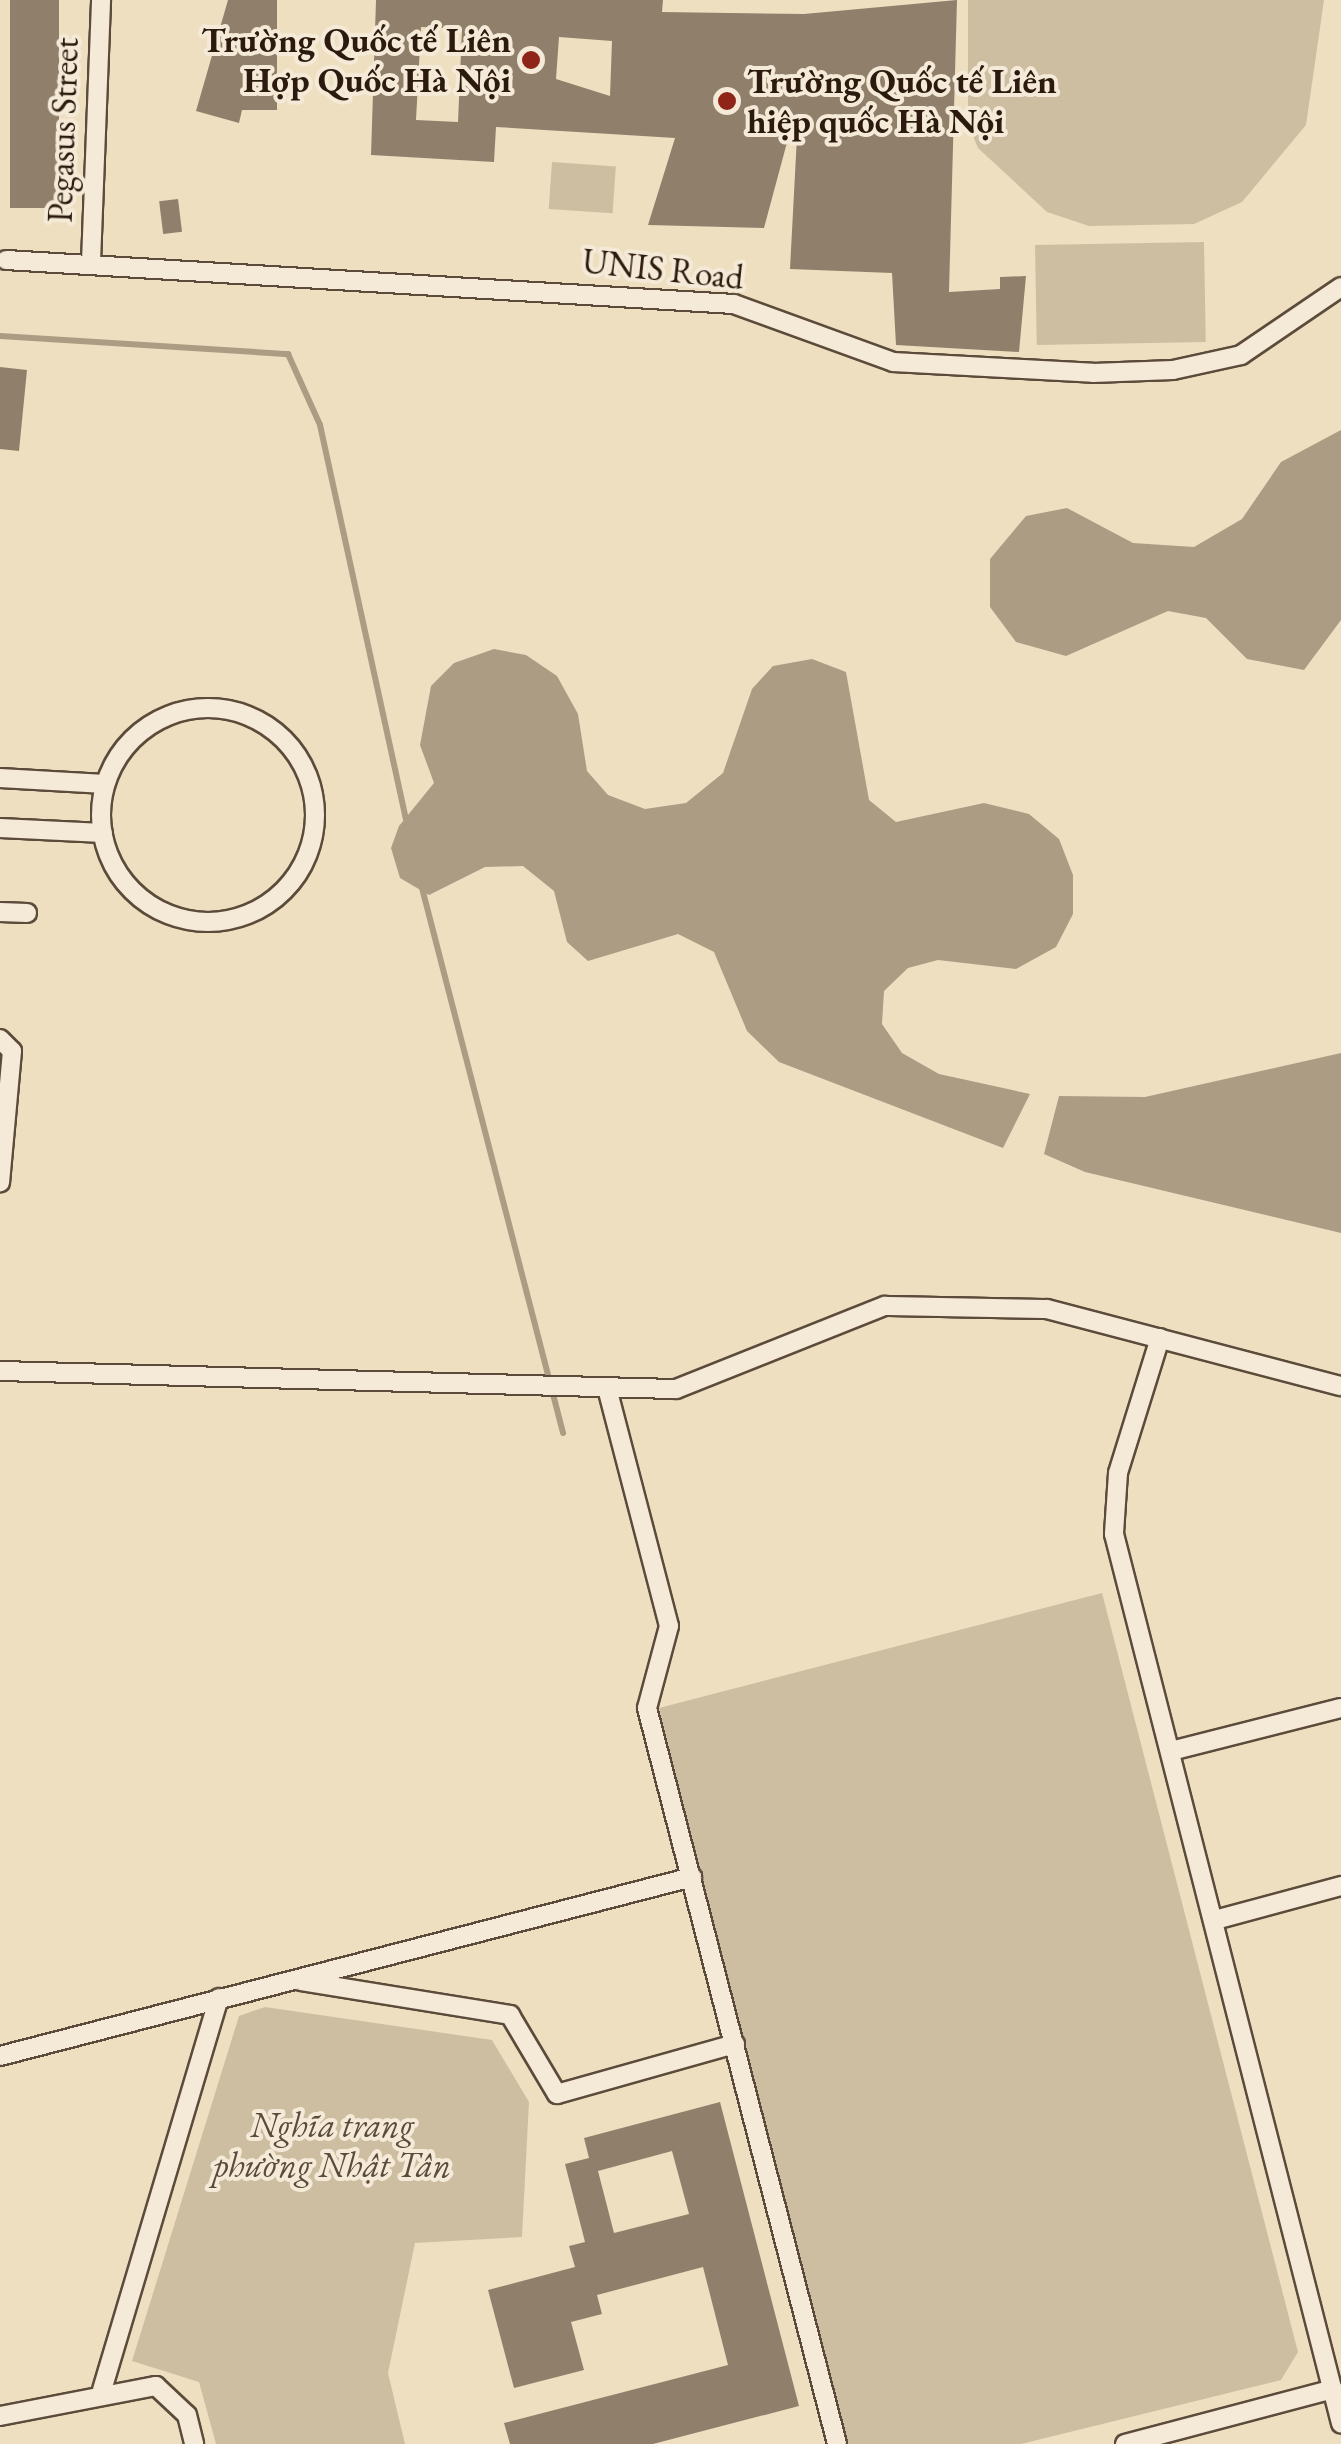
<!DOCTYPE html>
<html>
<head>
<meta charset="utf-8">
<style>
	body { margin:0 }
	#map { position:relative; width:1341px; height:2444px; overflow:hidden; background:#eedfc1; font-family:"EB Garamond",serif }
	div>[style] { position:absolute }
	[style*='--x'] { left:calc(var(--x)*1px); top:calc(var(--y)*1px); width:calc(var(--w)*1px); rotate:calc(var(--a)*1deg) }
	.green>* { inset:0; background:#cdbea2; transform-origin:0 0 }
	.water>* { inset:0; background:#ac9c84 }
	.stream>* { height:6px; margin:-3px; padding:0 3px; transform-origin:3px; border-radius:3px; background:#ac9c84 }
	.building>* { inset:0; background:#90806b; transform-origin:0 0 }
	.roads { filter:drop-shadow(2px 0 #5c4b3a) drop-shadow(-2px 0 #5c4b3a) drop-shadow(0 2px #5c4b3a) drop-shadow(0 -2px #5c4b3a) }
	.street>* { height:18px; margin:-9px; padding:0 9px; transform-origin:9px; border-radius:9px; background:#f4ead7 }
	.street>.ring { margin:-9px; padding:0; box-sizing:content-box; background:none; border:18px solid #f4ead7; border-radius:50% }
	.dots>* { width:28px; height:28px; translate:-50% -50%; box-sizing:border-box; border:5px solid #f4ead7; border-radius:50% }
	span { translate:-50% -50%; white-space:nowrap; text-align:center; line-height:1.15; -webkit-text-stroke:8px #f4ead7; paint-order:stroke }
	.poi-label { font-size:35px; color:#2b1a0d; font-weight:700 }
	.right { translate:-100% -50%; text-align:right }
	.left { translate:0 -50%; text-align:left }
	.street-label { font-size:35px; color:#2b1a0d }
	.park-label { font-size:35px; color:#5c4b3a; font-style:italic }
</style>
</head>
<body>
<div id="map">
	<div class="green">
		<i style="clip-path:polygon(968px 0,1324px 0,1306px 125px,1242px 202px,1194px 224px,1089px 226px,1047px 212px,978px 148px,968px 124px)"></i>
		<i style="left:552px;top:162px;width:64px;height:47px;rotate:4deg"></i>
		<i style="left:1204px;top:242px;width:100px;height:169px;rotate:89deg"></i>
		<i style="clip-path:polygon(1102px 1593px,1298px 2352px,1281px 2380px,1021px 2444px,842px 2444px,659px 1708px)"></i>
		<i style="clip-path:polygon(265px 2007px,492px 2040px,529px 2102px,522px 2237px,415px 2243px,388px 2373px,405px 2444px,216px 2444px,199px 2382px,132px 2361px,239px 2016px)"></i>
	</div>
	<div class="water">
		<i style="clip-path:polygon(1341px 430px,1341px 620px,1304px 670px,1247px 659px,1206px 618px,1168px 611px,1066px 656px,1016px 642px,990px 607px,990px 559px,1026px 516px,1067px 508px,1133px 543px,1194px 547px,1242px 519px,1281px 462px)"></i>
		<i style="clip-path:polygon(494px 649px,526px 655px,557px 676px,578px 714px,587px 771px,608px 795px,645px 809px,686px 803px,723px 773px,752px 689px,773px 666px,812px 659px,846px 672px,869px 800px,896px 822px,984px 803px,1029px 814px,1059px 839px,1073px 875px,1073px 914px,1056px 947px,1016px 969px,938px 960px,908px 968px,884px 991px,882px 1024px,902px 1053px,939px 1074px,1030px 1094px,1003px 1148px,779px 1062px,747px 1031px,714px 952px,678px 934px,588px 961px,567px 942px,554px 891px,523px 866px,485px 867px,429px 895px,400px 878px,391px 848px,399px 826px,434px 783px,420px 745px,431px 686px,454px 663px)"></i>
		<i style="clip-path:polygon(1341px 1053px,1341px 1233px,1085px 1172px,1044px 1154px,1059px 1096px,1145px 1097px)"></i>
	</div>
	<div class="stream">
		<i style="--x:0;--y:336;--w:289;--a:3.6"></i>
		<i style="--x:288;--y:354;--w:78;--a:65.7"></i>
		<i style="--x:320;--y:425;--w:412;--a:77.7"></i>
		<i style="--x:422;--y:888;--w:563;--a:75.49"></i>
	</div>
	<div class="building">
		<i style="left:10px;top:0;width:49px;height:208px"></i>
		<i style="clip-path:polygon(228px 0,277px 0,277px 110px,242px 110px,239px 123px,196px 111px)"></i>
		<i style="clip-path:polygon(evenodd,376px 0,663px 0,662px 12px,804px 14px,957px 0,949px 292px,1000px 289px,1000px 277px,1026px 276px,1019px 352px,896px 345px,892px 273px,790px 269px,797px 136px,789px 135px,764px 228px,648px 225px,675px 138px,496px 127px,494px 162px,371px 155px,376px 0,421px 27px,462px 29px,458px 122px,416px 120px,421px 27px,376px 0,559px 37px,612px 41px,610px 96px,556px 79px,559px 37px)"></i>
		<i style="left:178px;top:199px;width:33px;height:19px;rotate:83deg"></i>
		<i style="clip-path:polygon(0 367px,27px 370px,19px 451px,0 449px)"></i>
		<i style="clip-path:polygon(evenodd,720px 2102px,799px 2406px,653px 2444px,510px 2444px,504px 2423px,728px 2365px,703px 2267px,597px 2295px,602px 2314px,571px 2322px,584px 2370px,514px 2388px,488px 2290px,575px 2267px,569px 2246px,585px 2242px,565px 2164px,589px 2158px,584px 2138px,720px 2102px,672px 2151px,689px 2214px,614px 2233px,598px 2171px,672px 2151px)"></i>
	</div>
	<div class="roads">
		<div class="street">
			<i style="--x:6;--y:260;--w:729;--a:3.46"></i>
			<i style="--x:734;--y:304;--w:169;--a:20"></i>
			<i style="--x:893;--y:362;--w:200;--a:3.1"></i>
			<i style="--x:1093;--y:373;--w:80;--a:-2.1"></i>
			<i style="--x:1173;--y:370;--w:70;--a:-12.4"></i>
			<i style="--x:1241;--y:355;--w:121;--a:-34.2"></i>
			<i style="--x:91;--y:262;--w:262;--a:-87.8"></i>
			<i class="ring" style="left:101px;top:708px;width:196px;height:196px"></i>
			<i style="--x:0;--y:778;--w:105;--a:3.3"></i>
			<i style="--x:0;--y:828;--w:103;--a:2.8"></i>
			<i style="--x:0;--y:912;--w:27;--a:2"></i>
			<i style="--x:0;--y:1039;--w:17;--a:45"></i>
			<i style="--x:12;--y:1051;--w:132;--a:95.2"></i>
			<i style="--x:1160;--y:1338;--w:141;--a:107.3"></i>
			<i style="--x:1118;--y:1473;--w:61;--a:93.8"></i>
			<i style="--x:1114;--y:1534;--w:918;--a:75.68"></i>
			<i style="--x:0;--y:1371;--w:676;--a:1.53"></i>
			<i style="--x:676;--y:1389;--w:225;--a:-21.7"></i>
			<i style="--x:885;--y:1306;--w:162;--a:1.1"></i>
			<i style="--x:1047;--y:1309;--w:304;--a:14.7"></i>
			<i style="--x:607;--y:1388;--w:246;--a:75.4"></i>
			<i style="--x:669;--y:1626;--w:85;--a:105"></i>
			<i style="--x:647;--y:1708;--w:760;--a:75.52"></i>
			<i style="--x:1171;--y:1751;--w:175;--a:-14.2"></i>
			<i style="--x:1215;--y:1920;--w:131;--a:-15.1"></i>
			<i style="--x:301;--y:1981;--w:212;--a:9.2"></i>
			<i style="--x:510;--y:2015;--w:92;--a:59.3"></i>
			<i style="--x:557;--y:2094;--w:185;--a:-15.7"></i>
			<i style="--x:0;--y:2056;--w:715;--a:-14.5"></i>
			<i style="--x:102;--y:2390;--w:409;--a:-73.4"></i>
			<i style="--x:0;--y:2416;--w:159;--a:-10.9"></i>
			<i style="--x:156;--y:2386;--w:42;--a:43.1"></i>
			<i style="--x:187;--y:2415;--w:30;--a:76"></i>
			<i style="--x:1125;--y:2444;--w:215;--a:-14.8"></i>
		</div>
	</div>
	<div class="dots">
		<i style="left:531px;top:60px;background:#8f2418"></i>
		<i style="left:727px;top:101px;background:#8f2418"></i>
	</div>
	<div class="poi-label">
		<span class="right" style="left:511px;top:60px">Trường Quốc tế Liên<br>Hợp Quốc Hà Nội</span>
		<span class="left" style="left:747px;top:101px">Trường Quốc tế Liên<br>hiệp quốc Hà Nội</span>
	</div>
	<div class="street-label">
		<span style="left:63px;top:130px;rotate:-88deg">Pegasus Street</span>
		<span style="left:663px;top:269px;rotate:6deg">UNIS Road</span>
	</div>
	<div class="park-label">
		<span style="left:332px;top:2145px">Nghĩa trang<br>phường Nhật Tân</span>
	</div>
</div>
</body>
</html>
